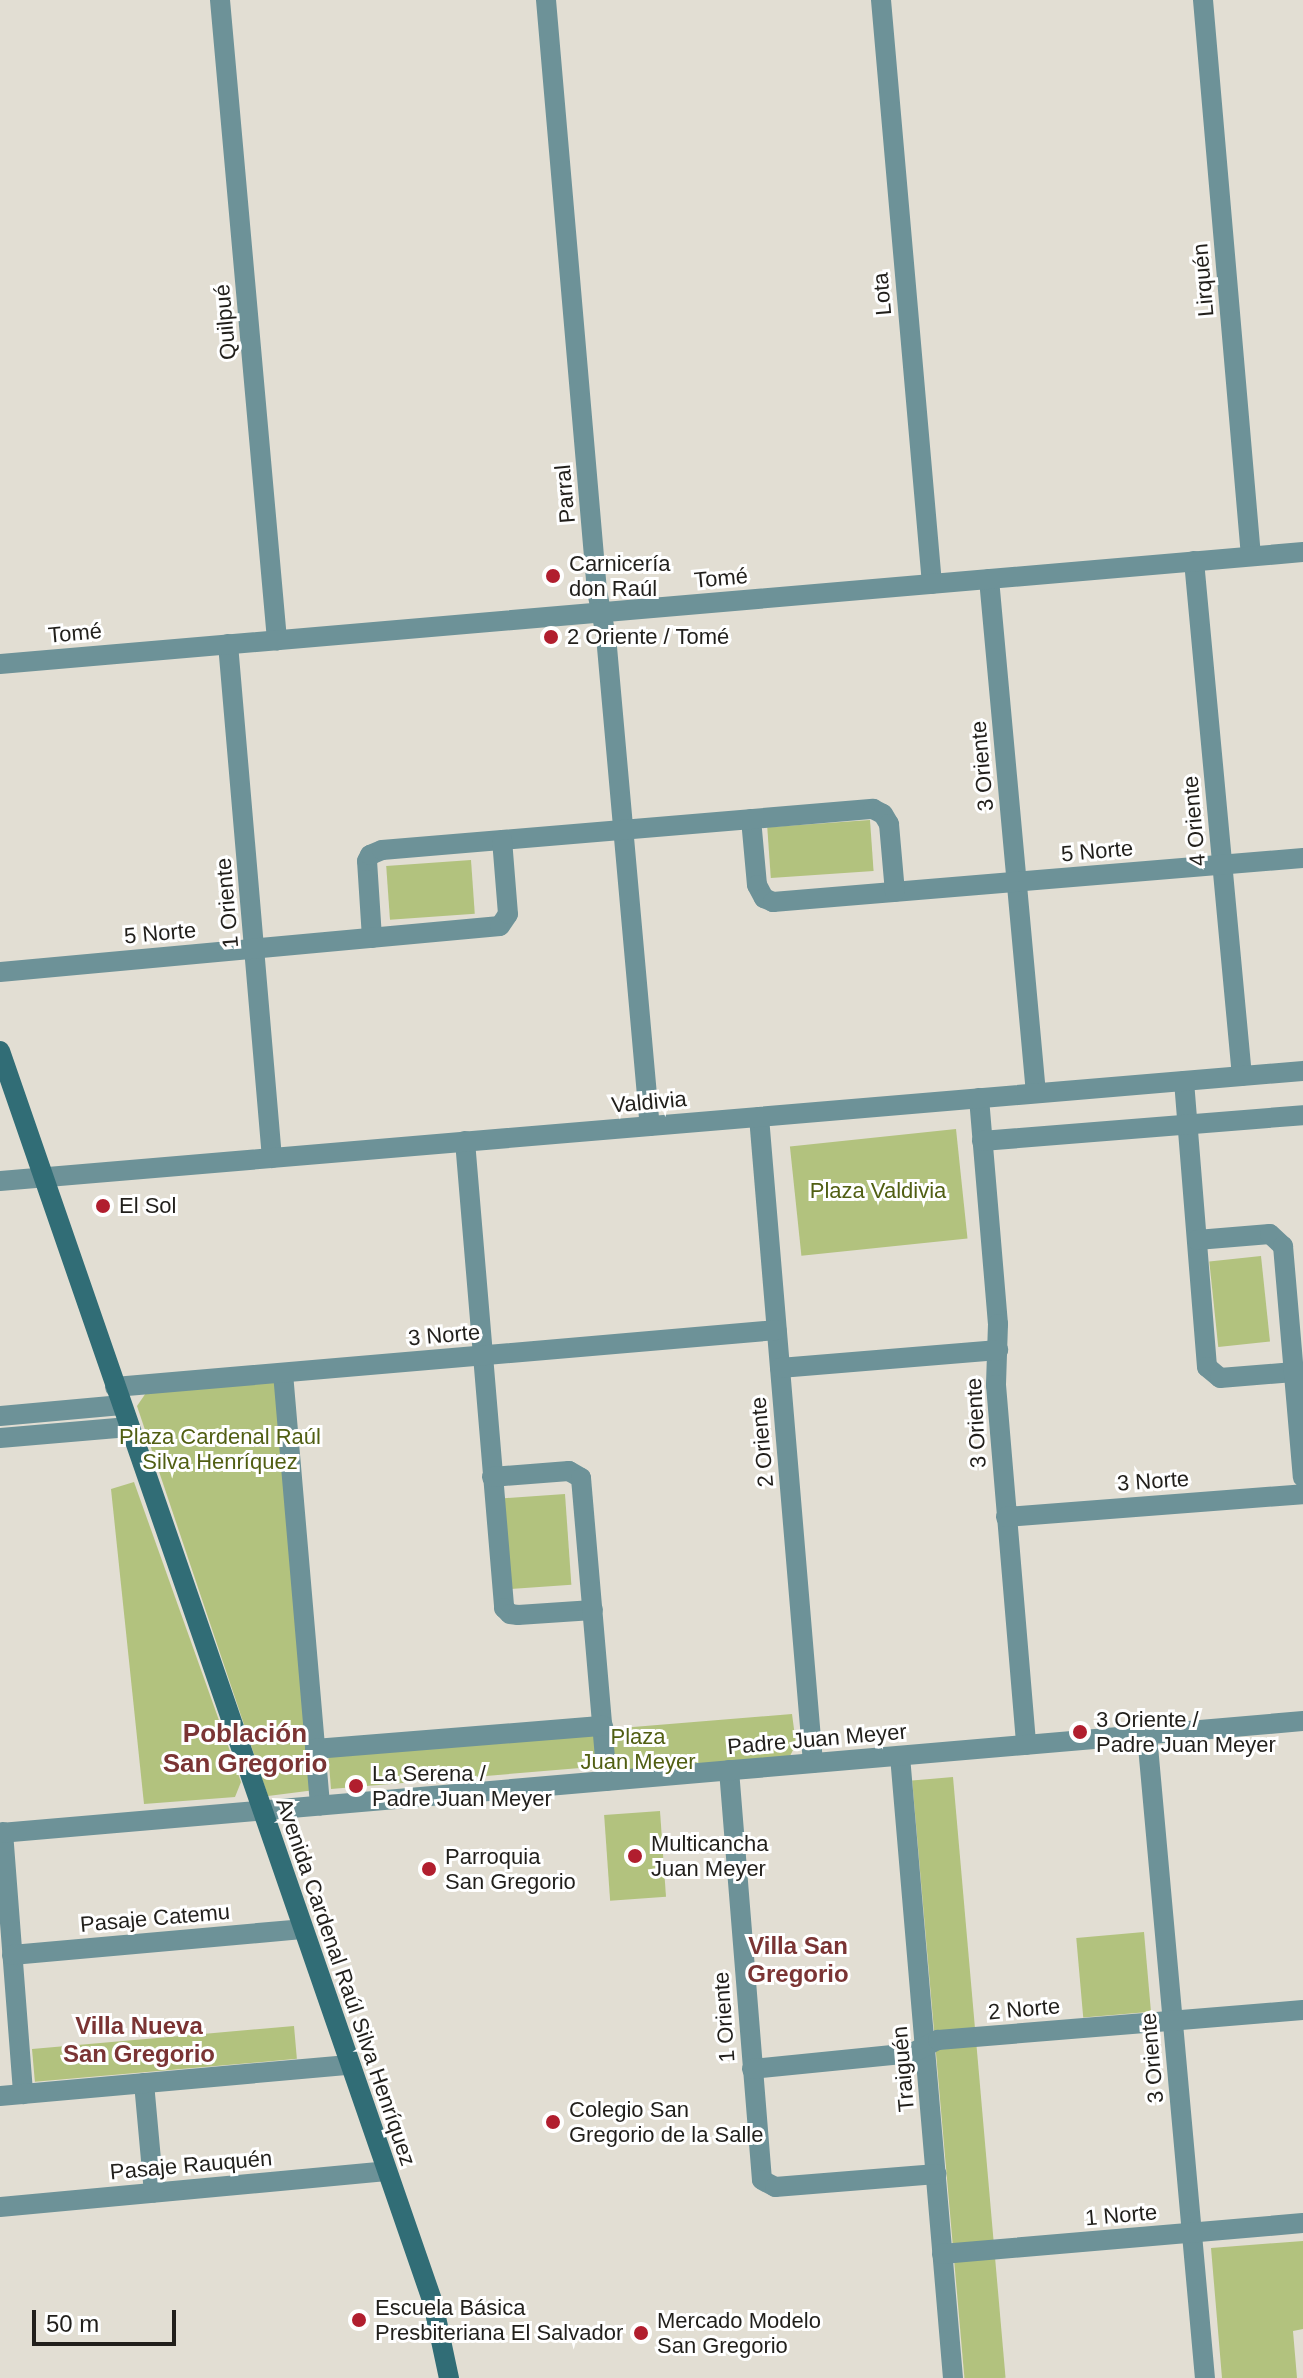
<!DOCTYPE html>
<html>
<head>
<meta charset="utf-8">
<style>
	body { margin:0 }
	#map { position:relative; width:1303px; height:2378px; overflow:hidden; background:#e2ded3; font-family:Helvetica,sans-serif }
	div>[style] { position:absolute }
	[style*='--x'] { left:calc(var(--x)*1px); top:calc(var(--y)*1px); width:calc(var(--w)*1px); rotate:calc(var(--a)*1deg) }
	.green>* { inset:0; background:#b2c27e; transform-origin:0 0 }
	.minor>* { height:20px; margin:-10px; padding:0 10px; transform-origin:10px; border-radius:10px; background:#6d9298 }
	.tertiary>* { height:20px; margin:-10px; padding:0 10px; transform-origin:10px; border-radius:10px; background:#6d9298 }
	.secondary>* { height:20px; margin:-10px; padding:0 10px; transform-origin:10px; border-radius:10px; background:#316d76 }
	.dots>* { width:22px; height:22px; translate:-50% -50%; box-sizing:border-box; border:4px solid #fff; border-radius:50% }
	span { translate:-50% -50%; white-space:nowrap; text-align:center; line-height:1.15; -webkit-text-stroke:6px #fff; paint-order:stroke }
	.street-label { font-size:22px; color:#211f1b }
	.poi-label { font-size:22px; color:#211f1b }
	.left { translate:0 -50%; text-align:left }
	.park-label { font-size:22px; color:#515f13 }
	.neighbourhood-label { font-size:24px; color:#7b3434; font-weight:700 }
	.quarter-label { font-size:26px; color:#7b3434; font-weight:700 }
	.scale { position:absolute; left:32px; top:2310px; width:144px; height:36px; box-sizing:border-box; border:4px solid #211f1b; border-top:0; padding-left:10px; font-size:24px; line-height:28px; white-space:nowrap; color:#211f1b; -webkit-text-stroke:6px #fff; paint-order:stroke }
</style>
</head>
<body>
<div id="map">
	<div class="green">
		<i style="left:870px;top:820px;width:51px;height:103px;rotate:86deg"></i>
		<i style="left:471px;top:860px;width:54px;height:85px;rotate:86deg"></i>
		<i style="left:956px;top:1129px;width:110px;height:167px;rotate:84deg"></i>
		<i style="left:1261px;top:1256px;width:86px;height:52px;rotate:84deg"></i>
		<i style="clip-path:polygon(279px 1382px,315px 1790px,268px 1796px,137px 1406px,150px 1387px)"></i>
		<i style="clip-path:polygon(134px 1482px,241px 1782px,235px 1797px,144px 1804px,111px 1489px)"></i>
		<i style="left:565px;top:1494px;width:91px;height:61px;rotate:86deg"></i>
		<i style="clip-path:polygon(792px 1714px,796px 1744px,790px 1756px,621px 1773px,616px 1765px,331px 1789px,328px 1752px)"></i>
		<i style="left:953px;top:1777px;width:603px;height:41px;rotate:85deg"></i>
		<i style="left:660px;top:1811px;width:86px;height:56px;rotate:86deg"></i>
		<i style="left:1144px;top:1932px;width:80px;height:68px;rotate:85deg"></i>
		<i style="left:294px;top:2026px;width:33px;height:263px;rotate:85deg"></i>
		<i style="clip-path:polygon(1303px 2241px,1303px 2329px,1293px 2331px,1297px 2378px,1222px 2378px,1211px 2248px)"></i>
	</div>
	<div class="minor">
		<i style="--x:220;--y:0;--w:643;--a:84.91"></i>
		<i style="--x:546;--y:0;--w:593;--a:85.07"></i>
		<i style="--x:597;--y:591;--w:46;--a:78.7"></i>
		<i style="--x:606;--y:636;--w:492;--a:84.9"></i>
		<i style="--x:881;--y:0;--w:586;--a:85.01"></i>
		<i style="--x:1203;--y:0;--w:558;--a:85.07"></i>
		<i style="--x:1194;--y:561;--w:517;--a:84.68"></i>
		<i style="--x:989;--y:579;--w:516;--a:84.78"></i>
		<i style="--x:228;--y:644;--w:516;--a:85.11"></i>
		<i style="--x:751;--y:819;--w:66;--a:84.8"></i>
		<i style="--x:757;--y:885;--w:15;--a:62"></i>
		<i style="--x:764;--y:898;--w:10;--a:24"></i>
		<i style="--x:773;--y:902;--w:532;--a:-4.75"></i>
		<i style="--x:372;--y:938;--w:77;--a:-93.7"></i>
		<i style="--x:367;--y:861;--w:7;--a:-63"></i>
		<i style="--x:370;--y:855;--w:13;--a:-23"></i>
		<i style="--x:382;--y:850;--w:493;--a:-4.8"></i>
		<i style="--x:873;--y:809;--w:11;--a:27"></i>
		<i style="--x:883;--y:814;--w:12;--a:59"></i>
		<i style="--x:889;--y:824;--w:68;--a:85"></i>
		<i style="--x:0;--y:972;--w:502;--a:-5.26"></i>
		<i style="--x:500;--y:926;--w:14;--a:-56"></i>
		<i style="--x:508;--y:914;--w:74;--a:-94.6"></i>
		<i style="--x:1184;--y:1081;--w:287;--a:85.4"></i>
		<i style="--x:1207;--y:1367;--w:17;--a:40"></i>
		<i style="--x:1220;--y:1378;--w:74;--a:-4.6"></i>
		<i style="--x:979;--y:1098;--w:227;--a:85.2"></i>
		<i style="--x:998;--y:1324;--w:61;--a:91.9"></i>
		<i style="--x:996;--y:1385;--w:361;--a:85.2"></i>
		<i style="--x:759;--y:1117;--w:648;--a:85.22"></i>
		<i style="--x:465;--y:1141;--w:469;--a:85.2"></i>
		<i style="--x:504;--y:1608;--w:8;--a:45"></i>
		<i style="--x:510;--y:1614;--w:8;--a:7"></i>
		<i style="--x:518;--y:1615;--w:75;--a:-3.8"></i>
		<i style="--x:982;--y:1141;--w:322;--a:-4.6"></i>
		<i style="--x:0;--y:1181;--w:1308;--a:-4.83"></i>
		<i style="--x:1197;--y:1240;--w:73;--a:-4.7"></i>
		<i style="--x:1270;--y:1234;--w:18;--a:43"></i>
		<i style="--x:1283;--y:1246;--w:232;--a:85.1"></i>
		<i style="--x:780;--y:1368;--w:219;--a:-4.7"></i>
		<i style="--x:283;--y:1373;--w:434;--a:85.1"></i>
		<i style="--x:115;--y:1387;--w:664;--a:-4.92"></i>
		<i style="--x:0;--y:1416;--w:122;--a:-5.2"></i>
		<i style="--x:0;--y:1438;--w:129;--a:-4.9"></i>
		<i style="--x:492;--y:1477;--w:77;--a:-4.5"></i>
		<i style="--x:569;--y:1471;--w:14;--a:30"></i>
		<i style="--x:581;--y:1478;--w:304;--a:85.1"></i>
		<i style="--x:1006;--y:1517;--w:298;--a:-4.4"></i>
		<i style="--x:1147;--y:1735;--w:646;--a:84.85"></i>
		<i style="--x:315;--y:1749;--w:289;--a:-4.6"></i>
		<i style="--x:900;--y:1756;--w:624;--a:85.13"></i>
		<i style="--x:729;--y:1770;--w:411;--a:85.4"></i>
		<i style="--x:762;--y:2180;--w:15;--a:28"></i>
		<i style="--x:775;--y:2187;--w:162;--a:-4.6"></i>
		<i style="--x:3;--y:1832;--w:263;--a:85.6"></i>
		<i style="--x:12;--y:1955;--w:291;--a:-5.1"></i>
		<i style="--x:752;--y:2069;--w:161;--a:-5.7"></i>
		<i style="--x:912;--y:2053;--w:29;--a:-27"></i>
		<i style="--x:938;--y:2040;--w:366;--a:-4.7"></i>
		<i style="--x:144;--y:2083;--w:110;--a:84.8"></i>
		<i style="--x:0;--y:2096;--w:350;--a:-5.1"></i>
		<i style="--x:0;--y:2207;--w:388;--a:-5.3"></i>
		<i style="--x:942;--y:2254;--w:362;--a:-4.9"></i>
	</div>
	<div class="tertiary">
		<i style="--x:0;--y:664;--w:1308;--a:-4.91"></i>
		<i style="--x:0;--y:1833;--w:1308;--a:-4.91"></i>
	</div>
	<div class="secondary">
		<i style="--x:0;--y:1051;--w:1325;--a:70.92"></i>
		<i style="--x:433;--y:2303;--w:77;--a:78"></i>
	</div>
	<div class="dots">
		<i style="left:553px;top:576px;background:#b11e2e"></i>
		<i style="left:551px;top:637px;background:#b11e2e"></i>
		<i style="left:103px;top:1206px;background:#b11e2e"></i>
		<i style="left:1080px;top:1732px;background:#b11e2e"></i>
		<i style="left:356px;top:1786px;background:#b11e2e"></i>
		<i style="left:635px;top:1856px;background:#b11e2e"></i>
		<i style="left:429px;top:1869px;background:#b11e2e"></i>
		<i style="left:553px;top:2122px;background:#b11e2e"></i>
		<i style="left:359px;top:2320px;background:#b11e2e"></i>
		<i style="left:641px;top:2333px;background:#b11e2e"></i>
	</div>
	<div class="street-label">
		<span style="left:1203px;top:280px;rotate:-95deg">Lirquén</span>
		<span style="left:882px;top:294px;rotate:-95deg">Lota</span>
		<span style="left:225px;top:322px;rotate:-95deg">Quilpué</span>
		<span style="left:565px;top:494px;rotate:-95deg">Parral</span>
		<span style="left:721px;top:578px;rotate:-5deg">Tomé</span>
		<span style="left:75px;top:633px;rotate:-5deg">Tomé</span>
		<span style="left:982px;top:766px;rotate:-95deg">3 Oriente</span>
		<span style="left:1194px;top:821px;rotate:-95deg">4 Oriente</span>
		<span style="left:1097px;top:851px;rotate:-5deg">5 Norte</span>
		<span style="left:227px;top:903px;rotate:-95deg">1 Oriente</span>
		<span style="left:160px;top:933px;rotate:-5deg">5 Norte</span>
		<span style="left:649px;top:1102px;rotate:-5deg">Valdivia</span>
		<span style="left:444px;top:1335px;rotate:-5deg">3 Norte</span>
		<span style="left:976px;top:1423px;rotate:-93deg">3 Oriente</span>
		<span style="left:762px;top:1442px;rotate:-95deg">2 Oriente</span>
		<span style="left:1153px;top:1481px;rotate:-4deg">3 Norte</span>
		<span style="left:817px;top:1739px;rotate:-5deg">Padre Juan Meyer</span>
		<span style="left:155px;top:1918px;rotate:-5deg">Pasaje Catemu</span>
		<span style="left:346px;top:1982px;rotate:71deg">Avenida Cardenal Raúl Silva Henríquez</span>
		<span style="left:1024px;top:2009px;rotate:-5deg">2 Norte</span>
		<span style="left:724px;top:2017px;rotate:-94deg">1 Oriente</span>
		<span style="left:1152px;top:2058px;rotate:-95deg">3 Oriente</span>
		<span style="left:903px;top:2069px;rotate:-95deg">Traiguén</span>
		<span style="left:191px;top:2165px;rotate:-5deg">Pasaje Rauquén</span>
		<span style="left:1121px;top:2215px;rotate:-5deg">1 Norte</span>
	</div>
	<div class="poi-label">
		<span class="left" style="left:569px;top:576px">Carnicería<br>don Raúl</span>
		<span class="left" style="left:567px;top:637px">2 Oriente / Tomé</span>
		<span class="left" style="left:119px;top:1206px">El Sol</span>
		<span class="left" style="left:1096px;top:1732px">3 Oriente /<br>Padre Juan Meyer</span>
		<span class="left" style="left:372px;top:1786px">La Serena /<br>Padre Juan Meyer</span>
		<span class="left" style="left:651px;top:1856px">Multicancha<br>Juan Meyer</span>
		<span class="left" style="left:445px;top:1869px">Parroquia<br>San Gregorio</span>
		<span class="left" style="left:569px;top:2122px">Colegio San<br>Gregorio de la Salle</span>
		<span class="left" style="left:375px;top:2320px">Escuela Básica<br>Presbiteriana El Salvador</span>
		<span class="left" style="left:657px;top:2333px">Mercado Modelo<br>San Gregorio</span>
	</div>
	<div class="park-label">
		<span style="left:878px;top:1191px">Plaza Valdivia</span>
		<span style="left:220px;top:1449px">Plaza Cardenal Raúl<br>Silva Henríquez</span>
		<span style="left:638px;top:1749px">Plaza<br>Juan Meyer</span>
	</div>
	<div class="neighbourhood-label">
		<span style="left:798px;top:1960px">Villa San<br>Gregorio</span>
		<span style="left:139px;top:2040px">Villa Nueva<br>San Gregorio</span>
	</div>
	<div class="quarter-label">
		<span style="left:245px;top:1749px">Población<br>San Gregorio</span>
	</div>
	<div class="scale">50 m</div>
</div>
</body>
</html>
